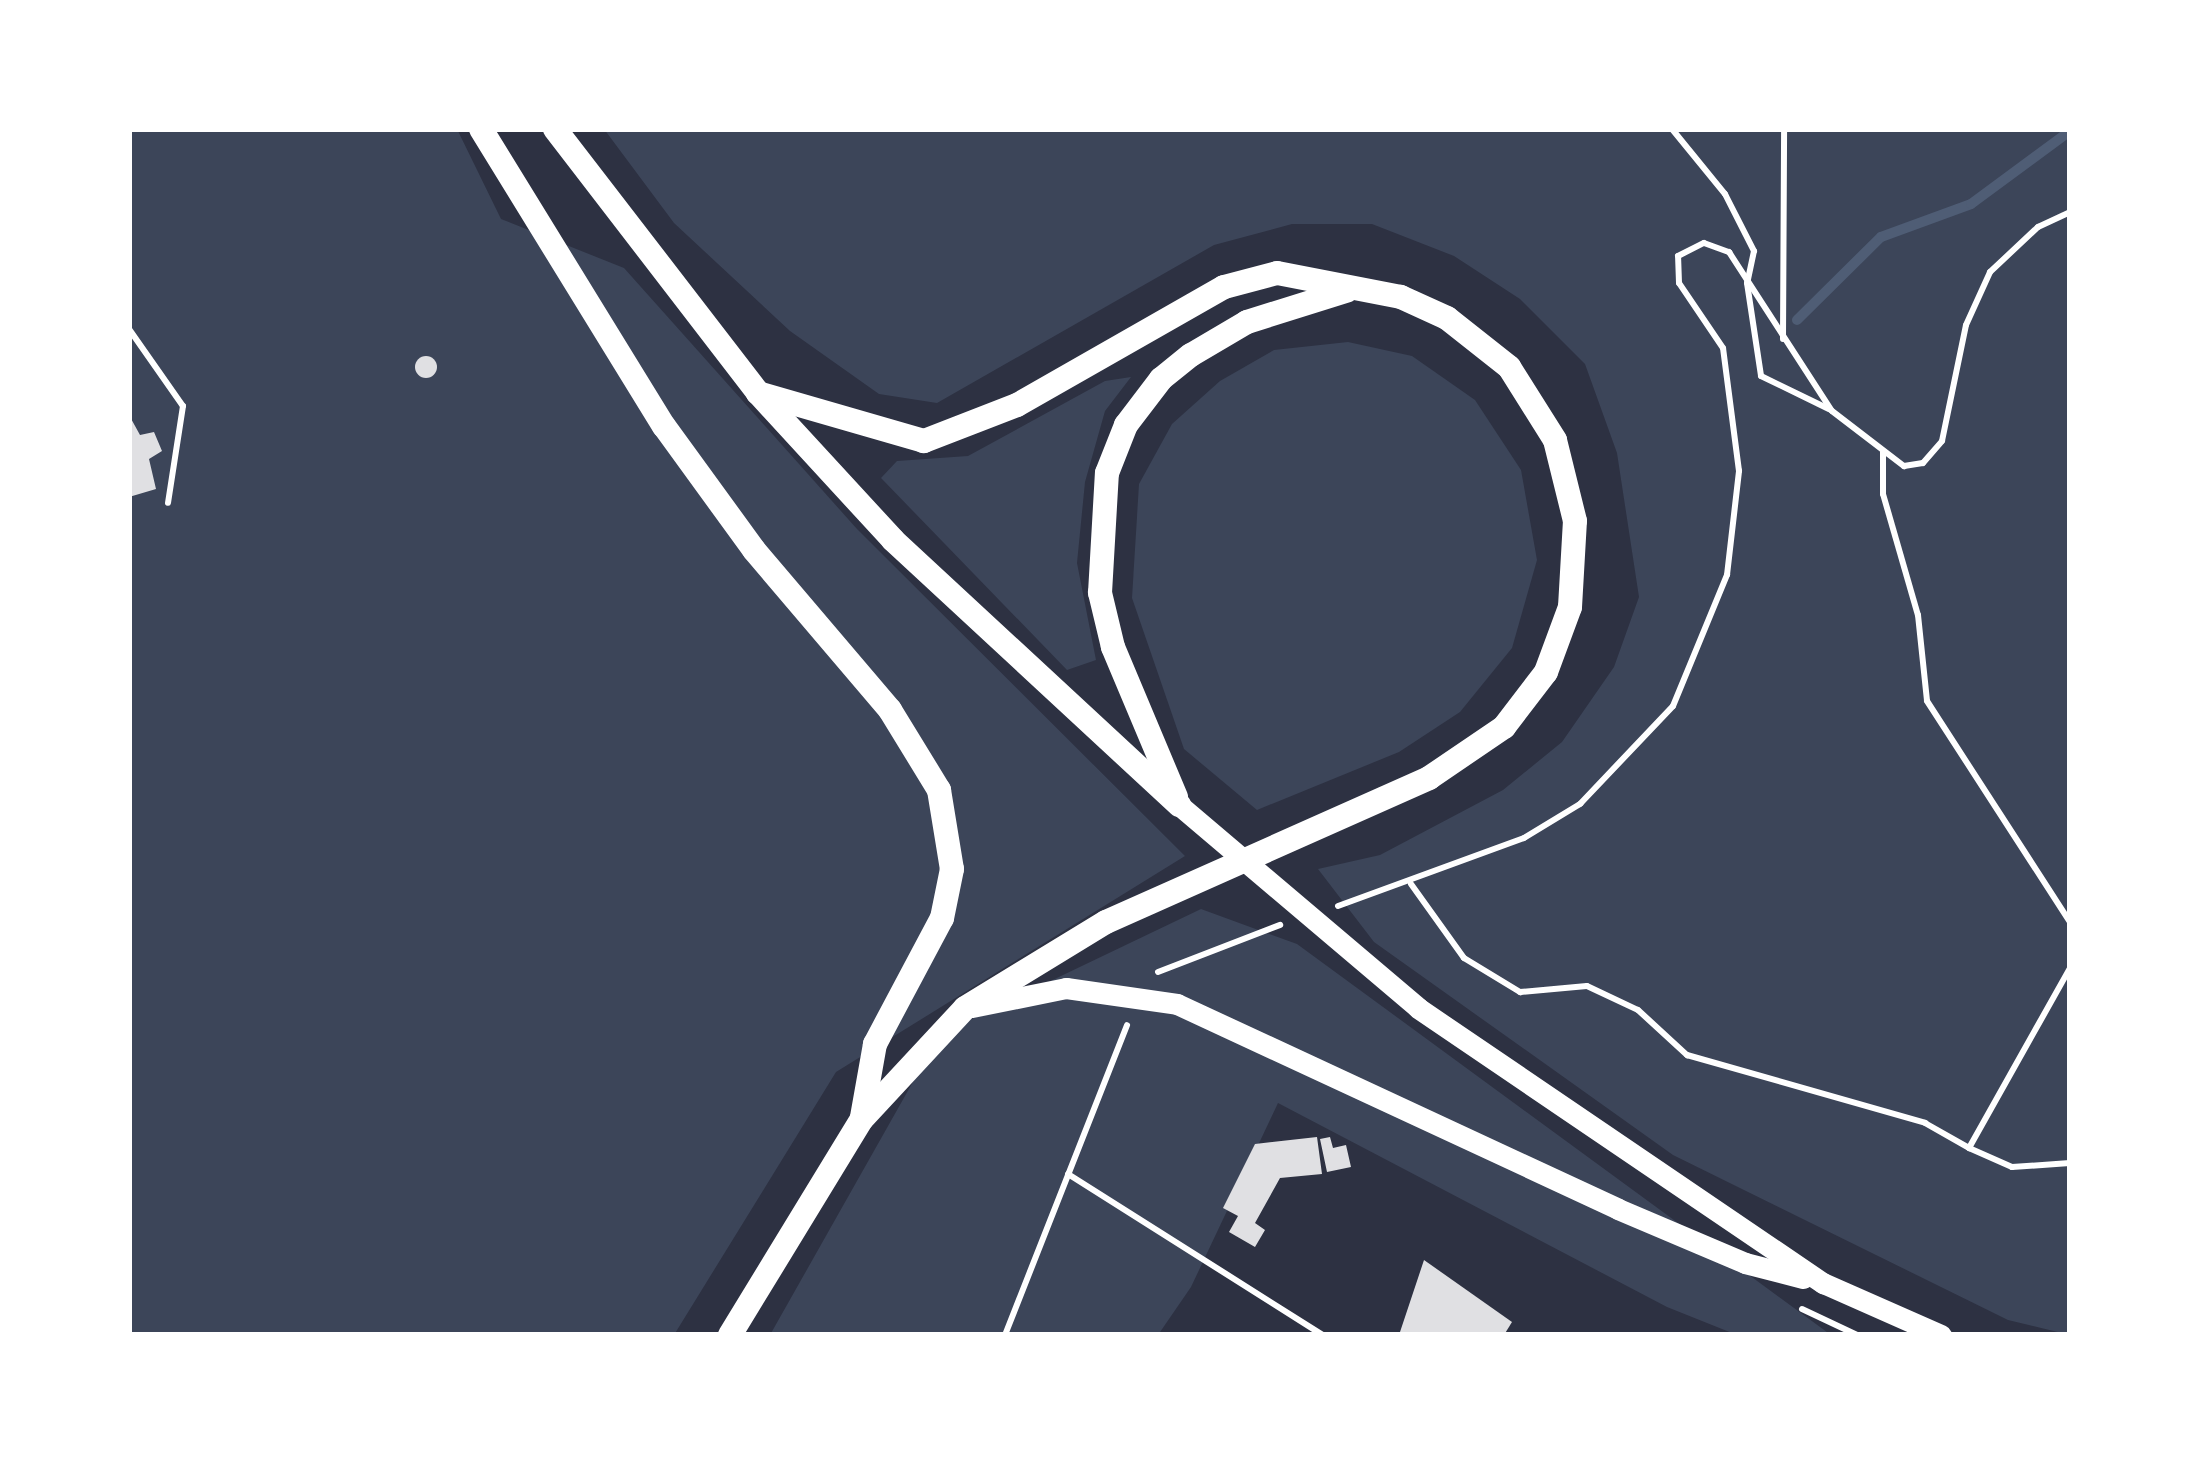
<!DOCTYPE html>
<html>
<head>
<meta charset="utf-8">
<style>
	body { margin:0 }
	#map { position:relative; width:2199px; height:1464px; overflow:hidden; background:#2d3142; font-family:Cabin,sans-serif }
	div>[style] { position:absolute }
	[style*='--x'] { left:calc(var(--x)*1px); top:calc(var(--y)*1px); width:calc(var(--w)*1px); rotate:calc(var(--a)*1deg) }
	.green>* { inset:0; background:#3c4559 }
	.stream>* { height:10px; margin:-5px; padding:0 5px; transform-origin:5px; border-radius:5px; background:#4f5d75 }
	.building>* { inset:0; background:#e0e0e3 }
	.round { border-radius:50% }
	.path>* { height:6px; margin:-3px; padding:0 3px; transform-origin:3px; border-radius:3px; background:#fff }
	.tertiary>* { height:21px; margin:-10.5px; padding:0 10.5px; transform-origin:10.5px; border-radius:10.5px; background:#fff }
	.secondary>* { height:24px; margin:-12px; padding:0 12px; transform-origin:12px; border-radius:12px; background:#fff }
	span { translate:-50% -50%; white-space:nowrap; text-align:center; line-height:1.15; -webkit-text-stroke:9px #fff; paint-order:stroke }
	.frame { position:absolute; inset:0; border:132px solid #fff; pointer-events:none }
</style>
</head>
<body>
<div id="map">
	<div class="green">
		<i style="clip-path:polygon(129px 129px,457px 129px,501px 219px,624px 268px,857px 529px,1185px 856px,836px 1072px,674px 1335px,129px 1335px)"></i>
		<i style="clip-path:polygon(604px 129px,2070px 129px,2070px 1335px,2008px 1320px,1673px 1155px,1374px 942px,1318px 869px,1380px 855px,1503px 790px,1562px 742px,1614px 667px,1639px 597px,1617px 453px,1585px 364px,1520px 299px,1454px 256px,1372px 224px,1292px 224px,1214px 245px,937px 403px,879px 394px,790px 331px,674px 223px)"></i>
		<i style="clip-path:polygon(1348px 342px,1412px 356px,1475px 400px,1521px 470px,1537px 560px,1512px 648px,1460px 712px,1399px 752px,1257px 810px,1184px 749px,1132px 598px,1139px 484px,1172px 424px,1220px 381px,1274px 350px)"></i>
		<i style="clip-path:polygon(1131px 377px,1105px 411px,1085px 482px,1077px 563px,1096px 660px,1067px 670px,881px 478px,897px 461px,968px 456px,1105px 381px)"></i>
		<i style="clip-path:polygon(1201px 909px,1297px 944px,1831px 1335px,1737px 1335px,1667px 1307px,1278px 1103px,1191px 1287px,1158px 1335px,770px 1335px,940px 1034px)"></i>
	</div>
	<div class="stream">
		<i style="--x:1797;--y:320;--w:118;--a:-44.7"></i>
		<i style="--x:1881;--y:237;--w:96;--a:-20.1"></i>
		<i style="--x:1971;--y:204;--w:123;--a:-36.4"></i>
	</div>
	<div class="building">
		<i class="round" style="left:415px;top:356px;width:22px;height:22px"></i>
		<i style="clip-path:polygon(129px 415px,140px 435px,154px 432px,162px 451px,149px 459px,156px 489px,129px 497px)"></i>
		<i style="clip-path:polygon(1317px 1137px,1322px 1174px,1280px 1178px,1255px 1223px,1265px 1230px,1255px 1247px,1229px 1232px,1238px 1216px,1223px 1208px,1255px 1144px)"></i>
		<i style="clip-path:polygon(1330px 1137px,1333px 1148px,1346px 1145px,1351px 1167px,1327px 1172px,1320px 1139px)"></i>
		<i style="clip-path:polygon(1424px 1260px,1512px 1322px,1504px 1335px,1399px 1335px)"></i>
	</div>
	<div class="path">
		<i style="--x:1672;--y:129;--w:84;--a:50.8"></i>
		<i style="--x:1725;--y:194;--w:64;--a:63"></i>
		<i style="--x:1754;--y:251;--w:33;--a:102"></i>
		<i style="--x:1747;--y:283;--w:94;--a:81.4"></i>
		<i style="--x:1761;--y:376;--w:76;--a:25.9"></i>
		<i style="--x:129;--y:329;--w:94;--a:55"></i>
		<i style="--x:183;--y:406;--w:98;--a:98.8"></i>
		<i style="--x:1783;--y:339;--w:210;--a:-89.7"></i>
		<i style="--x:1883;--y:452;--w:42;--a:90"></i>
		<i style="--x:1883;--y:494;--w:126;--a:73.9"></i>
		<i style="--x:1918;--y:615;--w:86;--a:84"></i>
		<i style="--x:1927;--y:701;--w:263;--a:57.1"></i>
		<i style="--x:1411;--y:884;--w:91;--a:54.4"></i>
		<i style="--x:1464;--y:958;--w:66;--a:31.3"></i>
		<i style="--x:1520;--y:992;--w:67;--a:-5.1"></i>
		<i style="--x:1587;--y:986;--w:56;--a:25.2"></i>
		<i style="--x:1638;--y:1010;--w:67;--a:42.6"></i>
		<i style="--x:1687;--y:1055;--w:248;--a:15.9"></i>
		<i style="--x:1925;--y:1123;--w:51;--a:29.6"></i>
		<i style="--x:1969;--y:1148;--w:206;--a:-60.7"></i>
		<i style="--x:1338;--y:906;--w:198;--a:-20.1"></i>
		<i style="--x:1524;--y:838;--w:66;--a:-31.3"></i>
		<i style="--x:1580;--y:804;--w:135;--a:-46.5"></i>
		<i style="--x:1673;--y:706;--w:142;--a:-67.6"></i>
		<i style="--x:1727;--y:575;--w:105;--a:-83.4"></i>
		<i style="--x:1739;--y:471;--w:124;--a:-97.4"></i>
		<i style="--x:1723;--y:348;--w:78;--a:-124.1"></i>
		<i style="--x:1679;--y:283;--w:27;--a:-92"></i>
		<i style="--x:1678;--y:256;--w:29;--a:-27"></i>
		<i style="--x:1704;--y:243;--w:27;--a:20"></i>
		<i style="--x:1729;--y:252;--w:189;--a:57.1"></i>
		<i style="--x:1832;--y:411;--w:91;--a:37.4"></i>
		<i style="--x:1904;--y:466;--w:19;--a:-9"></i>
		<i style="--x:1923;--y:463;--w:29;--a:-49"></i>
		<i style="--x:1942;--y:441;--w:118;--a:-78.3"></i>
		<i style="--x:1966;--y:325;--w:58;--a:-65.6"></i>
		<i style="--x:1990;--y:272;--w:66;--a:-43.2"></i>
		<i style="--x:2038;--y:227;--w:35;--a:-25"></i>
		<i style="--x:1158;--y:972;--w:131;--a:-21.1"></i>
		<i style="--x:1969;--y:1148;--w:47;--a:23.8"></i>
		<i style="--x:2012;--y:1167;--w:58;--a:-3.9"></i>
		<i style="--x:1068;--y:1174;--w:302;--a:32.3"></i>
		<i style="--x:1802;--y:1309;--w:61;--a:25.3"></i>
		<i style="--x:1005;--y:1335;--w:333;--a:-68.5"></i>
	</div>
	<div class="tertiary">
		<i style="--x:1179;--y:805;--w:314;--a:40.3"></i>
		<i style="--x:1418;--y:1008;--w:490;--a:34.2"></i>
		<i style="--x:1823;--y:1283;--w:129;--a:23.8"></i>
		<i style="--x:972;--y:1007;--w:96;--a:-11.4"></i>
		<i style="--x:1066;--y:988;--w:112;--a:8.2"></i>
		<i style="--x:1177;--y:1004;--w:486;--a:24.9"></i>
		<i style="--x:1618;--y:1209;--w:138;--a:23"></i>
		<i style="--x:1745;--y:1263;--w:60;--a:14.5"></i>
	</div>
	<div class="secondary">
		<i style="--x:481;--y:129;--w:349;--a:58.4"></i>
		<i style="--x:664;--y:426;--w:153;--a:54"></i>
		<i style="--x:754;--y:550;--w:210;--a:49.6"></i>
		<i style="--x:890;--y:710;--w:94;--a:58.5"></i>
		<i style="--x:939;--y:790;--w:80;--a:80.7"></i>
		<i style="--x:952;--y:869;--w:50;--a:101.5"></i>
		<i style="--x:942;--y:918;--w:143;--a:118"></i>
		<i style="--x:875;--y:1044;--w:74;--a:100.1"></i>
		<i style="--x:555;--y:129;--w:333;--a:52.4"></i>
		<i style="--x:758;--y:393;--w:200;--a:47.4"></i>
		<i style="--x:893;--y:540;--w:390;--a:42.8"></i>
		<i style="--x:1176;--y:797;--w:163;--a:-112.8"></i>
		<i style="--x:1113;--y:647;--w:56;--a:-103.5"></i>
		<i style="--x:1100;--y:593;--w:120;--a:-86.7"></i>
		<i style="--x:1107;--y:473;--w:52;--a:-68.4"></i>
		<i style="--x:1126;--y:425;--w:58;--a:-52.7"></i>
		<i style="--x:1161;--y:379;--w:38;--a:-39"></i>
		<i style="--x:1191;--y:355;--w:65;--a:-30.5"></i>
		<i style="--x:1247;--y:322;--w:104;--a:-17.4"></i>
		<i style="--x:730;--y:1335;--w:253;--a:-58.6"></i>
		<i style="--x:862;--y:1119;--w:151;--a:-47.1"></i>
		<i style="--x:965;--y:1008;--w:165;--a:-31.4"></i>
		<i style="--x:1106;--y:922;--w:354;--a:-24"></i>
		<i style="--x:1429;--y:778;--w:91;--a:-34.2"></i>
		<i style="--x:1504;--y:727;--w:69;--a:-52.6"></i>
		<i style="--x:1546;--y:672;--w:69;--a:-69.7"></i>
		<i style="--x:1570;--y:607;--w:86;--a:-86.7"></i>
		<i style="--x:1575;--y:521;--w:83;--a:-103.9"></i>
		<i style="--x:1555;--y:440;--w:86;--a:-122.2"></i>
		<i style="--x:1509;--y:367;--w:79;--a:-141.7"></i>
		<i style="--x:1447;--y:318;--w:51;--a:-155.5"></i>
		<i style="--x:1401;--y:297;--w:126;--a:-169"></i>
		<i style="--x:1277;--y:273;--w:55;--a:165.2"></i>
		<i style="--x:1224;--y:287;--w:238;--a:150.3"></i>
		<i style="--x:1017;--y:405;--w:100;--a:158.8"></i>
		<i style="--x:924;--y:441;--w:173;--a:-163.9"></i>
	</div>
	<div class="frame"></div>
</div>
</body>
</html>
